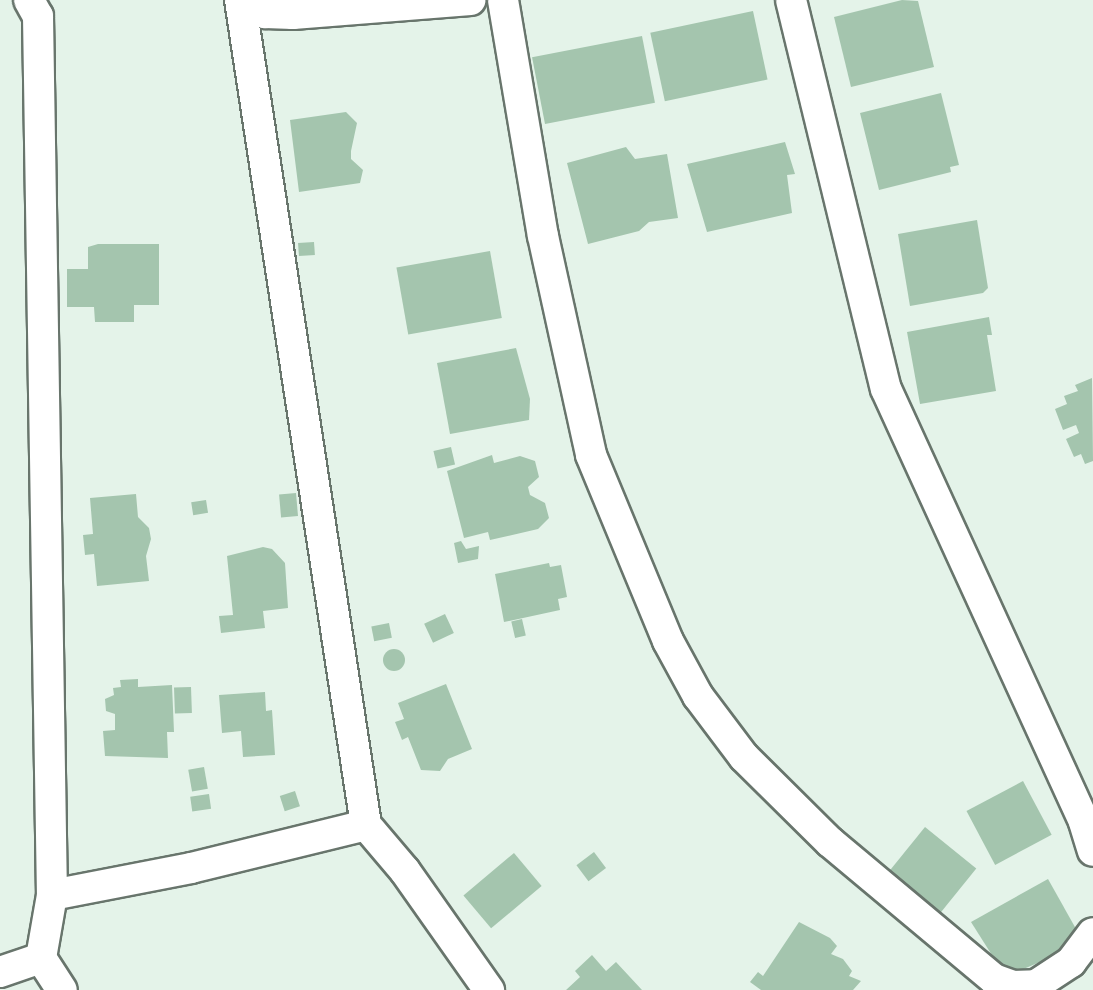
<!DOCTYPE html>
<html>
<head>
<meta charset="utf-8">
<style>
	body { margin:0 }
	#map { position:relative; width:1093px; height:990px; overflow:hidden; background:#e4f3e9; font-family:Poppins,sans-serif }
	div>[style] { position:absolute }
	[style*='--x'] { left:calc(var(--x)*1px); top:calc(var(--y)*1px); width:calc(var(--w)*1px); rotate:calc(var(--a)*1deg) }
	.building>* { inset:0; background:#a4c5ae; transform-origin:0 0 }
	.round { border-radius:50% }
	.roads { filter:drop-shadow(2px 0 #68756c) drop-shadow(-2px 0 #68756c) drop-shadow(0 2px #68756c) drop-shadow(0 -2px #68756c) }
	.minor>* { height:30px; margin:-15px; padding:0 15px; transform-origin:15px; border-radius:15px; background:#fff }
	span { translate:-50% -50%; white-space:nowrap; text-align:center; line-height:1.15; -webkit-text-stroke:4.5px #e4f3e9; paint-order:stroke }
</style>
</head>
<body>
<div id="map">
	<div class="building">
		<i style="clip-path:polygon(902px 0,918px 1px,934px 67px,851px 87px,834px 17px)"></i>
		<i style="left:753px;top:11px;width:70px;height:105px;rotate:78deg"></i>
		<i style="left:642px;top:36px;width:68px;height:112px;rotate:79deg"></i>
		<i style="clip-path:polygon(941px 93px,959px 165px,950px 167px,951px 172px,879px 190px,860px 113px)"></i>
		<i style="clip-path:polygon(346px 112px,357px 123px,351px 151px,351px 159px,363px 170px,360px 183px,299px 192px,290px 120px)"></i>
		<i style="clip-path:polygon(785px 142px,795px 174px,787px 175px,792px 213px,707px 232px,687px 164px)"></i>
		<i style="clip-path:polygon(626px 147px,635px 159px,667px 154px,678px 218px,649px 222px,639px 231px,588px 244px,567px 163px)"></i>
		<i style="clip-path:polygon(977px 220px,988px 288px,983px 293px,910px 306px,898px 234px)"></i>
		<i style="left:314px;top:242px;width:13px;height:16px;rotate:86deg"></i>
		<i style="clip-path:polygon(98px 244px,159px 244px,159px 305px,134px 305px,134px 322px,95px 322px,94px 307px,67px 307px,67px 269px,88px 269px,88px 247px)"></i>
		<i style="left:490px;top:251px;width:68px;height:95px;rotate:80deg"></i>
		<i style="clip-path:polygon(989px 317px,992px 335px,987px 335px,996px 391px,920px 404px,907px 332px)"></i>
		<i style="clip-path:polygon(516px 348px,530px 399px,529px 420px,450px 434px,437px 363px)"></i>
		<i style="clip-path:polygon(1092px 378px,1093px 461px,1085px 464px,1081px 454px,1074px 457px,1066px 439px,1079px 433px,1076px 425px,1063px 430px,1055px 409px,1067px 404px,1064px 396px,1078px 391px,1075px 385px)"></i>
		<i style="left:451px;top:447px;width:18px;height:18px;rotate:77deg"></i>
		<i style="clip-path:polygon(492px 455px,494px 463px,520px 456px,535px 461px,539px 477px,528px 487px,530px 495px,545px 503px,549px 518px,538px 529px,490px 540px,488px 532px,464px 538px,447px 471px)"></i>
		<i style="left:296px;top:493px;width:23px;height:17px;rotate:85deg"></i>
		<i style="clip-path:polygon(136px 494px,138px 517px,149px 528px,151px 539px,146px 556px,149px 581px,97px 586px,94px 554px,85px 555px,83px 535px,93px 534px,90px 498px)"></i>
		<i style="left:206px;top:500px;width:13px;height:15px;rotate:81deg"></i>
		<i style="clip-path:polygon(461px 541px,466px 549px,479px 546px,478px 559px,458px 563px,454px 543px)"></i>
		<i style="clip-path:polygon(263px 547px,272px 549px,285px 563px,288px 608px,263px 611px,265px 628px,221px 633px,219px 616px,233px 615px,227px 556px)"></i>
		<i style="clip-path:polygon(549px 563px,550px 567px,561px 565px,567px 597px,558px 599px,560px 610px,504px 622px,495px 574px)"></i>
		<i style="left:445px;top:614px;width:21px;height:23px;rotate:65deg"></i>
		<i style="left:522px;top:619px;width:17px;height:11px;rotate:77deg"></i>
		<i style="left:389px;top:623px;width:15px;height:18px;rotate:79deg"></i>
		<i class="round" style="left:383px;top:649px;width:22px;height:22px"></i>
		<i style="clip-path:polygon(138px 679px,138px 687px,172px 685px,174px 732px,167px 732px,168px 758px,105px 756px,103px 731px,115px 730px,115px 714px,106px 711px,105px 699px,114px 695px,113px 688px,121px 687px,120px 680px)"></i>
		<i style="clip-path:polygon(446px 684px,472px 749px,448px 759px,440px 771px,421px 770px,408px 737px,402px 740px,395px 722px,404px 719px,398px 703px)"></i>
		<i style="left:191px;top:687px;width:26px;height:17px;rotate:88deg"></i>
		<i style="clip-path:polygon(265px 692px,266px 711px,272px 710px,275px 755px,243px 757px,241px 731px,222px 733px,219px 695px)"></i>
		<i style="left:204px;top:767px;width:22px;height:16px;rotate:80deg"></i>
		<i style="left:1023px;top:781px;width:61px;height:64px;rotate:62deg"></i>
		<i style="left:295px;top:791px;width:16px;height:16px;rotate:72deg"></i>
		<i style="left:209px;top:794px;width:15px;height:19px;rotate:82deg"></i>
		<i style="left:925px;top:827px;width:66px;height:62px;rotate:39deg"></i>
		<i style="left:594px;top:852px;width:20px;height:22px;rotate:53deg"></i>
		<i style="left:514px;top:853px;width:43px;height:66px;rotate:50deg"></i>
		<i style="clip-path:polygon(1048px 879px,1080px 936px,1049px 958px,1014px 973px,1002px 971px,971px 922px)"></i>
		<i style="clip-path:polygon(799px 922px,830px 938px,837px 946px,831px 954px,843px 959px,852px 971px,849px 976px,861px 981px,853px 990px,761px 990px,750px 982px,758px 972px,763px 976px)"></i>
		<i style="clip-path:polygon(592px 955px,606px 971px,616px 962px,642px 990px,566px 990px,580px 977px,575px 971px)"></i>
	</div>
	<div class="roads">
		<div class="minor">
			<i style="--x:29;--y:0;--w:18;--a:61"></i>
			<i style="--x:38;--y:16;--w:879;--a:89.09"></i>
			<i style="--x:52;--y:895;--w:64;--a:99.9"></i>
			<i style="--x:41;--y:958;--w:38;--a:57"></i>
			<i style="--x:256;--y:0;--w:16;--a:55"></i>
			<i style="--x:265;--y:13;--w:28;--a:2"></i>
			<i style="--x:293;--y:14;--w:178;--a:-4.5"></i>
			<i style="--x:503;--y:0;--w:239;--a:80.4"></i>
			<i style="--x:543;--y:236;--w:224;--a:77.6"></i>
			<i style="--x:591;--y:455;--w:201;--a:67.5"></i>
			<i style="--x:668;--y:641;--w:63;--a:61.4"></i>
			<i style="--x:698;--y:696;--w:76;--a:53"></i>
			<i style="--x:744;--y:757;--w:121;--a:44.7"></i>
			<i style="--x:830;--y:842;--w:214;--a:39.9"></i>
			<i style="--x:994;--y:979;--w:20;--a:20"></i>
			<i style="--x:1013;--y:986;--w:23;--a:-2"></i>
			<i style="--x:1036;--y:985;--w:42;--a:-33.3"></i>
			<i style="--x:1071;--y:962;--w:36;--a:-53"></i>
			<i style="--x:791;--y:0;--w:400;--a:76.3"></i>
			<i style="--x:886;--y:389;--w:476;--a:65.4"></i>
			<i style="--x:1084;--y:822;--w:30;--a:73"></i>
			<i style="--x:366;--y:825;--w:60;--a:49.7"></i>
			<i style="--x:405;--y:871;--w:146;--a:54.8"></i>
			<i style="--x:52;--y:895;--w:142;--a:-11"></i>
			<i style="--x:191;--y:868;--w:180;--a:-13.8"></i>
			<i style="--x:366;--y:825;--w:835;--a:-98.68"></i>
			<i style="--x:0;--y:972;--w:43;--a:-18.9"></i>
		</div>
	</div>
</div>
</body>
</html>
